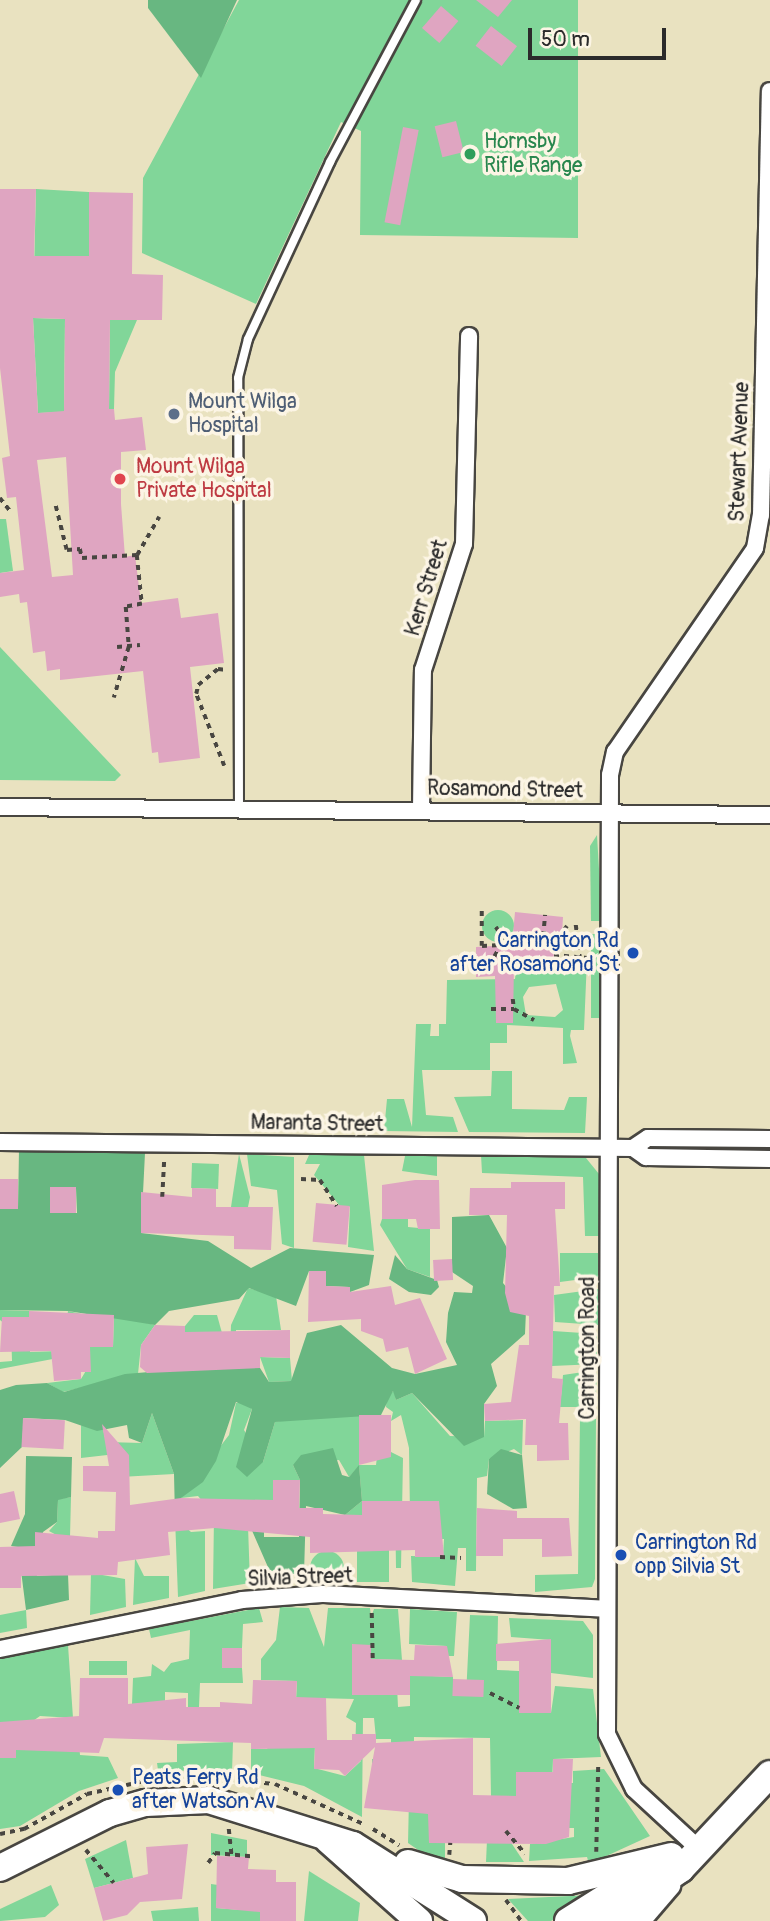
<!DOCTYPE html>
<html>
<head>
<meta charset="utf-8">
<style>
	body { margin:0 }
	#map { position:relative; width:770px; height:1921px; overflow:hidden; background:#e9e2c0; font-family:Pangolin,sans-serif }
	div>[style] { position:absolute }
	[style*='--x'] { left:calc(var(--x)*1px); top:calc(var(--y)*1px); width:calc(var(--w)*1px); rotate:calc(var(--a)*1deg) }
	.green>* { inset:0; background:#81d699; transform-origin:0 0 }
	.round { border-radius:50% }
	.forest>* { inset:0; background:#68b781 }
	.building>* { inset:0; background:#dfa5c1; transform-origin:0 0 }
	.path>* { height:3.5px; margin-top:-1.75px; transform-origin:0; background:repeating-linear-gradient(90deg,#484641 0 5px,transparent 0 10px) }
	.roads { filter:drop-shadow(2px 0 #484641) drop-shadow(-2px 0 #484641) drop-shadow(0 2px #484641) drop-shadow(0 -2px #484641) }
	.lane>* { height:8px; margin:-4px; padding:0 4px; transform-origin:4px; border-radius:4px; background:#fff }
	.street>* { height:16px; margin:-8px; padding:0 8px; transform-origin:8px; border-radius:8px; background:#fff }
	.secondary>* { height:23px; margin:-11.5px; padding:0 11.5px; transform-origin:11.5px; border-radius:11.5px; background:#fff }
	.primary>* { height:26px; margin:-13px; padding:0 13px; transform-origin:13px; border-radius:13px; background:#fff }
	.dots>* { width:19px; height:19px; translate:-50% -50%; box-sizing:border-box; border:4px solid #fcf5e5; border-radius:50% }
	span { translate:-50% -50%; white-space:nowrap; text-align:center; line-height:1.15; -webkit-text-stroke:7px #fcf5e5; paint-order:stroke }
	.leisure-label { font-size:21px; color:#27864d }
	.left { translate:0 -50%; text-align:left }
	.service-label { font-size:21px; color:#4e5e75 }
	.street-label { font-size:21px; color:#2b2b2b }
	.health-label { font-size:21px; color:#be3a42 }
	.transit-label { font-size:21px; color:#164399 }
	.right { translate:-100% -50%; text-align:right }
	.scale { position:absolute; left:528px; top:28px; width:138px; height:32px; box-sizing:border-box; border:4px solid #2b2b2b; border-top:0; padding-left:9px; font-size:21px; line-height:24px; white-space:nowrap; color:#2b2b2b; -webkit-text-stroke:5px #fcf5e5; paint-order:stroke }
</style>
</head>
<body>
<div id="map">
	<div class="green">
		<i style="clip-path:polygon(239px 0,578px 0,578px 238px,360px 235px,361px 131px,341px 122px,256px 304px,142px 253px,143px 178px)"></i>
		<i style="clip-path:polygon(36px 189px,89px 192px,89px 275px,74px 256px,49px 256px,48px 274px,34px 274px)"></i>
		<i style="clip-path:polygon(33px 318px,65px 319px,64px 412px,38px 413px)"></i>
		<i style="clip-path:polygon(110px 320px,137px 320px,115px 372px,114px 409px,109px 409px)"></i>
		<i style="clip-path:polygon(0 519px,6px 519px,13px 571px,0 573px)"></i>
		<i style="clip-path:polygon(0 647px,121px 775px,115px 781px,0 780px)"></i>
		<i style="clip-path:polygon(597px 835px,602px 921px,591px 921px,590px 846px)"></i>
		<i class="round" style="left:482px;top:910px;width:32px;height:32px"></i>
		<i style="left:591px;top:934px;width:11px;height:84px"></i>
		<i style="clip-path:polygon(evenodd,563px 959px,587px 959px,584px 1030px,571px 1030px,570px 1036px,577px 1063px,563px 1064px,563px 1028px,507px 1025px,507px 1043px,490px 1043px,490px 1070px,422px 1070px,426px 1115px,453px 1117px,458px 1132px,384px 1131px,387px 1099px,404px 1099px,412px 1127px,416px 1024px,431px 1024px,430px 1036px,439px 1036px,439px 1024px,446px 1024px,447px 980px,515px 979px,516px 970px,504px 962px,560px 971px,563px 959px,556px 984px,563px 1010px,555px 1017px,526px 1015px,523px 997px,529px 987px,556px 984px)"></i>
		<i style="clip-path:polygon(492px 1071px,512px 1071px,512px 1109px,564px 1110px,569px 1097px,587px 1097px,585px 1133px,469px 1132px,454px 1097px,491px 1096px)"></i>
		<i style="clip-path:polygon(239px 1154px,250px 1197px,248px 1207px,231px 1207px)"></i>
		<i style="clip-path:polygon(247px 1154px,294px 1157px,294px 1248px,282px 1244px,277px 1190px,251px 1186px)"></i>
		<i style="clip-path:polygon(309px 1155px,364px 1155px,374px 1251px,348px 1247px,350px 1207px,340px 1206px,314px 1175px,320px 1164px,305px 1164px)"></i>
		<i style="clip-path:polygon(481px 1155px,586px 1158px,599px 1174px,599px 1236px,585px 1236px,583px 1177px,482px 1173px)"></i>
		<i style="clip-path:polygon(405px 1156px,437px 1156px,437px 1176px,402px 1171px)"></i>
		<i style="left:192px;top:1163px;width:27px;height:25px;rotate:2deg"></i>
		<i style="clip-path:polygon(408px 1214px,408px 1227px,430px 1229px,430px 1277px,407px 1269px,380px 1225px,382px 1219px)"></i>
		<i style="clip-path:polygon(598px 1253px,598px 1277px,560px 1282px,560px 1253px)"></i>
		<i style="clip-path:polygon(248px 1288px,276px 1296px,281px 1330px,236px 1330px,235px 1354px,230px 1354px,231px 1325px)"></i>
		<i style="clip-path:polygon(598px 1289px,598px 1325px,555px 1322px,554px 1295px)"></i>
		<i style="clip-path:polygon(0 1310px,29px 1311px,30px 1352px,61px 1351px,68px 1311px,86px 1315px,87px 1347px,113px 1347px,114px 1315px,155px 1325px,141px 1345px,138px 1374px,63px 1392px,47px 1383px,81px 1379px,90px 1364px,79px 1354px,0 1369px,0 1362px,12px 1361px,11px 1329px,0 1320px)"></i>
		<i style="clip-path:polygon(194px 1315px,217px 1315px,222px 1333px,184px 1364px,185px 1326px)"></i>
		<i style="clip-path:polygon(553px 1331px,597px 1334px,597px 1364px,552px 1366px)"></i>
		<i style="clip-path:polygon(260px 1357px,290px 1358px,292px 1381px,269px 1382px)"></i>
		<i style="clip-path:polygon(590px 1371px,597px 1374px,595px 1407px,560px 1407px,563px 1375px)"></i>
		<i style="clip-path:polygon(394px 1391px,396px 1400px,412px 1393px,450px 1436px,484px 1437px,485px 1421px,523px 1420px,522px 1455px,514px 1449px,489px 1459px,487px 1476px,477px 1478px,476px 1571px,466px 1571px,466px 1548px,458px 1548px,455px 1586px,412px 1582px,411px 1556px,443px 1557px,444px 1539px,438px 1539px,438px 1501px,416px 1501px,410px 1515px,409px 1448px,401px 1415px,391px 1421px,393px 1412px,386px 1407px,387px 1394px)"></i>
		<i style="clip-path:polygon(245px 1402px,252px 1409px,244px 1430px,263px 1462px,275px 1422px,300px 1417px,359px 1415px,359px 1465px,376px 1465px,377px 1457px,391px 1452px,403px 1458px,401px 1568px,396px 1568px,395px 1501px,362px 1501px,362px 1526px,345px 1515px,362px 1501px,359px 1466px,349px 1477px,339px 1460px,293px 1465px,300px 1480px,273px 1480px,273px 1512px,248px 1526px,250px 1583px,213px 1589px,214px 1515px,198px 1496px,181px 1498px,229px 1435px,236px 1403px)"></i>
		<i style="clip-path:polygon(152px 1413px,174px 1474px,120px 1477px,116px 1454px,81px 1458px,81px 1425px,103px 1429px,106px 1442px,142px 1443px)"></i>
		<i style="clip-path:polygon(580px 1418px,596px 1419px,595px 1579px,592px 1587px,535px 1592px,535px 1575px,578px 1574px)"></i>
		<i style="clip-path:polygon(71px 1497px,70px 1537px,60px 1537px,49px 1531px,57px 1522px,58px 1499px)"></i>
		<i style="clip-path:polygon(175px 1518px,191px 1532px,205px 1531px,205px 1591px,178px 1597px)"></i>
		<i style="left:357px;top:1550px;width:32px;height:32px"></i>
		<i class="round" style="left:310px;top:1551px;width:34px;height:34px"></i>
		<i style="clip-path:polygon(135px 1558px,144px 1576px,169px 1576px,169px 1598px,133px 1605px)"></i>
		<i style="clip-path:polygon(91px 1573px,125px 1579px,126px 1607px,90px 1615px)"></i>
		<i style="clip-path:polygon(evenodd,280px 1607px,309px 1608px,324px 1647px,328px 1608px,370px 1608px,371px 1617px,374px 1609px,398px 1609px,402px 1660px,371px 1659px,370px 1645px,352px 1645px,352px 1691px,377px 1695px,397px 1686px,398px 1707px,410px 1706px,410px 1675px,453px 1677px,453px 1696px,466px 1696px,470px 1615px,498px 1616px,497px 1670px,519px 1671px,519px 1713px,551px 1713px,555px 1686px,593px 1689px,601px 1757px,553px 1759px,552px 1783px,573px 1783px,573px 1771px,604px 1769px,650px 1836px,589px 1864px,587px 1857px,529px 1861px,530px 1844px,574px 1837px,574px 1828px,567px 1828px,528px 1772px,516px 1772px,522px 1801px,491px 1796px,490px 1738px,414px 1737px,414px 1755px,429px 1785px,429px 1843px,445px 1843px,445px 1859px,427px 1856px,408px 1843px,409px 1798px,401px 1771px,372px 1765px,372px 1759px,391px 1758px,391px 1739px,376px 1739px,374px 1718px,363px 1718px,362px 1817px,304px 1786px,251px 1773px,251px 1749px,267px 1749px,296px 1702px,297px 1681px,261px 1680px,261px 1659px,276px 1640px,280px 1607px,317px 1698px,354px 1699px,346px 1717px,356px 1723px,355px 1755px,361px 1761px,345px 1776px,314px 1768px,317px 1698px)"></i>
		<i style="clip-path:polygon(259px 1608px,263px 1622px,243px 1624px,242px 1648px,222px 1648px,222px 1668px,242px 1668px,243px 1683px,200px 1683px,199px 1707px,188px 1707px,188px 1693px,165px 1692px,165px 1703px,132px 1704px,133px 1678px,151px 1676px,152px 1664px,164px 1672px,171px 1663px,189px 1659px,190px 1630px,151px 1638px,149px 1629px)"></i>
		<i style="clip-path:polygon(410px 1609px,457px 1612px,454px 1656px,447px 1656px,447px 1646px,409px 1644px)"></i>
		<i style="clip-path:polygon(26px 1610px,27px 1628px,0 1633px,0 1615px)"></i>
		<i style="clip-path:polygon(509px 1618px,583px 1621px,593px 1635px,593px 1678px,551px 1673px,551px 1640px,511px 1637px)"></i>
		<i style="clip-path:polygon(68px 1645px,73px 1718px,40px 1716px,23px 1728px,23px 1750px,79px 1743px,80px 1755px,108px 1757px,118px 1778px,79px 1791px,20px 1826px,0 1829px,0 1659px)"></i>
		<i style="left:127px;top:1661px;width:14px;height:38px;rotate:90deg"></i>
		<i style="clip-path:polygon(233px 1742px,232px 1772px,158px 1770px,157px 1763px,177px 1762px,177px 1744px)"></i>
		<i style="clip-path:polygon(211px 1833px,247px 1840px,247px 1857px,211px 1855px)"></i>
		<i style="clip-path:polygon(508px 1838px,524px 1862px,486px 1862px,487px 1840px)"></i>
		<i style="clip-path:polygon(126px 1840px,133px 1878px,94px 1888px,85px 1859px)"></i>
		<i style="clip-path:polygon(309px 1871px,360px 1903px,358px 1921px,304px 1921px)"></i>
		<i style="clip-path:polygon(211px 1884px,218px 1885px,216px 1908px,241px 1910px,260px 1888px,260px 1921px,211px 1921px)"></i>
		<i style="clip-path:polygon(51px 1885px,59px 1905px,45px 1917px,0 1921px,0 1909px)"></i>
		<i style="clip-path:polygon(591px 1895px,551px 1921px,528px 1921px,508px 1899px)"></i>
		<i style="clip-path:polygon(198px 1907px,199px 1921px,153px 1921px,151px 1911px)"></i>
	</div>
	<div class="forest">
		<i style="clip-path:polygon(148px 0,237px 0,201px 78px,148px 8px)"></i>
		<i style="clip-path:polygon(evenodd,19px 1149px,145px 1153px,141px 1233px,208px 1241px,251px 1268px,290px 1248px,374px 1255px,369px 1285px,350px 1292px,349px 1287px,325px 1286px,325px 1272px,309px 1271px,296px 1306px,249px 1288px,239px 1299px,169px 1311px,155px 1325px,68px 1311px,0 1310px,0 1209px,18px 1208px,19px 1149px,50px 1188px,76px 1188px,77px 1213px,50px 1213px,50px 1188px)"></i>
		<i style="clip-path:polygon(489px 1215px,507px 1248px,503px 1283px,526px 1311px,525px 1334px,491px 1364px,497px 1386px,484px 1404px,484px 1437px,464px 1446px,412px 1393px,396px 1400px,393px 1391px,381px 1415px,275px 1422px,263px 1462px,247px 1477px,236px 1467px,252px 1409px,236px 1402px,216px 1461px,203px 1482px,181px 1498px,182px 1518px,175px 1518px,174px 1474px,152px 1413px,142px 1443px,129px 1438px,127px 1425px,97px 1431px,65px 1420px,24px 1418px,22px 1447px,0 1468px,0 1390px,16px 1385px,47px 1383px,64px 1392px,125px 1374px,198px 1368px,260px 1368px,269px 1382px,291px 1381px,307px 1333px,341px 1325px,392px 1368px,415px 1374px,457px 1365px,446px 1342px,448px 1313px,454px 1292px,472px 1293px,473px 1286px,452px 1272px,452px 1217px)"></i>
		<i style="clip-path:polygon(395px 1255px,407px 1269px,437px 1280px,439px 1287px,431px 1295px,409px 1292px,389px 1279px)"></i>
		<i style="clip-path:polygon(333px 1448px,342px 1475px,349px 1477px,359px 1465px,362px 1501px,345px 1515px,306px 1506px,304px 1574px,271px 1574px,250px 1526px,264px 1512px,264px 1537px,299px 1537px,300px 1480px,293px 1465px,301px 1455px)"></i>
		<i style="clip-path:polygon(501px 1449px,522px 1455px,527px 1508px,513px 1509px,487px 1494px,489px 1459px)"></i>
		<i style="clip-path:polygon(26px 1456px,72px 1457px,71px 1497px,58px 1500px,57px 1522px,43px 1532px,37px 1569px,37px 1576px,68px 1574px,69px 1600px,26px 1610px,18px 1547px,11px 1546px,25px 1514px)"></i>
	</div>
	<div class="building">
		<i style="clip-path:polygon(476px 0,512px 0,498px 17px)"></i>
		<i style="left:441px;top:6px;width:23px;height:29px;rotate:41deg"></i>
		<i style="left:491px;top:26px;width:33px;height:25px;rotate:38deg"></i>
		<i style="left:456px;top:121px;width:32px;height:22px;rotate:76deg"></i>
		<i style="left:403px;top:127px;width:16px;height:97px;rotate:11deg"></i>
		<i style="clip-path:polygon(evenodd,0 189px,36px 189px,34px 256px,89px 256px,89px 192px,133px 193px,132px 274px,163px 275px,162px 320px,110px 320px,109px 409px,114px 409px,115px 420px,142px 417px,146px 450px,121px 452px,121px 504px,125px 557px,135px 555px,141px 603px,178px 598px,181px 618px,218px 613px,224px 663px,190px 667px,200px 758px,159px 763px,158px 752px,152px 753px,143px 671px,60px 680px,60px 669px,47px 671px,45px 651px,33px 653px,27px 602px,20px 603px,19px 594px,0 597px,0 573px,24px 570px,16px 497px,7px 498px,2px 458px,10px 456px,0 368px,0 189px,33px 318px,65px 319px,64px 411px,38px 413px,33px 318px,0 189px,66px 457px,73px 575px,52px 577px,37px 460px,66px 457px)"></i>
		<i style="clip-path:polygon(515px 912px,563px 917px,562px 934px,555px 933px,553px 968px,514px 964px,513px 1023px,496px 1023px,495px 976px,476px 977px,476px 947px,512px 945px)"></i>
		<i style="left:18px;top:1179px;width:30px;height:18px;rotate:90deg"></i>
		<i style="clip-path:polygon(415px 1180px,439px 1180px,440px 1229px,418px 1229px,416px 1219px,382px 1219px,382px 1185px)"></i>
		<i style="clip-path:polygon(511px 1182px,565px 1182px,565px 1209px,555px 1209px,560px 1286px,554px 1286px,552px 1378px,563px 1379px,559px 1423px,568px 1423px,569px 1460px,537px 1461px,537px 1445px,525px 1445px,526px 1419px,485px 1421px,484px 1404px,511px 1402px,519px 1345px,529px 1345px,529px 1316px,510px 1312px,505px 1293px,507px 1215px,469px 1215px,470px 1188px,511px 1188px)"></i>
		<i style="left:50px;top:1187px;width:26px;height:26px"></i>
		<i style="clip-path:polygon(192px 1188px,216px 1189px,216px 1207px,273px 1207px,271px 1250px,234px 1249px,234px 1236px,141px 1233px,141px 1192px,192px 1197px)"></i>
		<i style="left:316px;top:1203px;width:34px;height:39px;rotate:5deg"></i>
		<i style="left:452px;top:1259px;width:21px;height:19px;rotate:87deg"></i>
		<i style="clip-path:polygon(309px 1271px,326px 1271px,326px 1286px,350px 1287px,350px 1292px,391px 1286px,395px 1305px,420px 1298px,447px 1359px,415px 1374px,408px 1347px,386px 1352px,383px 1339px,361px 1331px,361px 1319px,308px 1322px)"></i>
		<i style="clip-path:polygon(29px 1311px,114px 1315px,113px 1347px,90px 1347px,91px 1372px,81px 1372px,81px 1379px,54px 1381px,51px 1351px,0 1352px,2px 1317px,29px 1317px)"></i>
		<i style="clip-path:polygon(155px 1325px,185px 1326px,185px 1332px,290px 1330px,290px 1358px,260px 1357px,260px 1368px,147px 1373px,140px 1367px,141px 1345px)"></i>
		<i style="clip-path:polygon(359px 1415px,391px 1415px,391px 1457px,359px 1465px)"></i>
		<i style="left:23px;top:1418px;width:42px;height:29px;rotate:3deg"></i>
		<i style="clip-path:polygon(102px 1424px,129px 1455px,130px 1505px,181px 1498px,273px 1500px,273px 1480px,300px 1480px,299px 1508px,323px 1508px,323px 1514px,362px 1515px,362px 1501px,439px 1501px,444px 1557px,415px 1557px,415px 1550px,310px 1553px,310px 1537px,215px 1528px,168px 1532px,170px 1555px,118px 1562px,117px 1575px,21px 1576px,21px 1588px,0 1588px,0 1547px,35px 1546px,35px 1532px,98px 1538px,98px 1531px,115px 1531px,116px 1492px,83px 1491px,83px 1466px,109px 1466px)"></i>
		<i style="clip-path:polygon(14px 1491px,20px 1519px,0 1523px,0 1494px)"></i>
		<i style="clip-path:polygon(477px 1508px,517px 1511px,517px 1518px,569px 1518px,572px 1556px,542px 1557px,542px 1539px,503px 1539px,503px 1556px,476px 1556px)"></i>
		<i style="clip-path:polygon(551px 1639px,551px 1713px,519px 1713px,519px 1661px,496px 1661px,496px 1644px)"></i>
		<i style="clip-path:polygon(352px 1644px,371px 1645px,371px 1659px,414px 1660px,415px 1645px,447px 1646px,453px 1677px,410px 1676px,410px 1695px,352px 1695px)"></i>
		<i style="left:222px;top:1648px;width:20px;height:20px"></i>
		<i style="clip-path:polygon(80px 1678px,128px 1678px,128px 1704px,186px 1698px,186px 1707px,220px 1707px,220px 1702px,252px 1704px,253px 1680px,297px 1681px,296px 1697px,326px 1698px,327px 1740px,352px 1740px,352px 1734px,376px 1734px,376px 1743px,473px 1738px,473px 1795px,516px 1796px,516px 1772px,553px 1772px,553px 1759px,573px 1759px,569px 1837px,546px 1844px,429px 1843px,428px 1814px,364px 1808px,375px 1747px,345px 1776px,339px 1770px,314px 1769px,315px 1748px,251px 1749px,251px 1743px,104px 1738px,99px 1753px,16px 1750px,16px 1758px,0 1758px,0 1722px,79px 1716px)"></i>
		<i style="left:453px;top:1679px;width:31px;height:17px;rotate:2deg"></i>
		<i style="clip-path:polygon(188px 1844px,182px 1899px,140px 1902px,127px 1915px,103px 1921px,94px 1888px,148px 1874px,146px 1847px)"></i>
		<i style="clip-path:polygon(217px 1856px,249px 1857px,248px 1869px,276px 1870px,276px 1882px,296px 1882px,296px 1921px,260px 1921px,260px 1912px,216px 1908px)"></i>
	</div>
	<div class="path">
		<i style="--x:0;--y:498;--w:16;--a:52"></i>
		<i style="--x:56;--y:506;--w:45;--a:76"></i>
		<i style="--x:67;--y:550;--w:13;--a:-4"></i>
		<i style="--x:80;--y:549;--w:9;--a:77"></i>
		<i style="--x:82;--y:558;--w:55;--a:-3.1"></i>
		<i style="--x:137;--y:555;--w:49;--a:84.2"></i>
		<i style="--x:142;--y:604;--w:16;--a:169"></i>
		<i style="--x:126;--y:607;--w:40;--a:85.7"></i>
		<i style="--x:129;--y:647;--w:53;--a:106.4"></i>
		<i style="--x:137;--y:555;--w:44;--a:-59.9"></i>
		<i style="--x:117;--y:647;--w:23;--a:-5"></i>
		<i style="--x:224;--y:766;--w:77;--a:-111.3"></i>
		<i style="--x:196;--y:694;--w:9;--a:-77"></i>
		<i style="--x:198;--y:685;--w:26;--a:-39"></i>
		<i style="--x:218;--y:669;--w:9;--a:6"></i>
		<i style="--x:482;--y:911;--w:35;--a:90"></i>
		<i style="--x:482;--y:946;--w:19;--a:-3"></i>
		<i style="--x:576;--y:925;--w:32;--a:83"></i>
		<i style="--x:496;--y:927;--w:22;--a:58"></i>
		<i style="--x:558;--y:937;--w:14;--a:-51"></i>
		<i style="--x:504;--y:945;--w:20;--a:72"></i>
		<i style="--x:510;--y:964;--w:45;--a:6.3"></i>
		<i style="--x:555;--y:969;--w:32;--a:-85"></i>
		<i style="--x:558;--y:937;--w:15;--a:-176"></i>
		<i style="--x:543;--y:936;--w:21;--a:-85"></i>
		<i style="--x:554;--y:955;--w:34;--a:5"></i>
		<i style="--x:476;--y:964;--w:13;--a:0"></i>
		<i style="--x:489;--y:965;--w:23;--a:-59"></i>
		<i style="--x:501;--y:945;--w:11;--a:5"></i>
		<i style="--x:513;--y:999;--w:10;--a:84"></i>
		<i style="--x:514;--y:1009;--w:23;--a:29"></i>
		<i style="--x:491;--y:1009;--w:23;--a:0"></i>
		<i style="--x:301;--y:1179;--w:19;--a:3"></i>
		<i style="--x:320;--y:1180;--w:31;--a:57"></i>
		<i style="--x:162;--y:1197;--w:38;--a:-87"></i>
		<i style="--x:440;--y:1557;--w:21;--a:3"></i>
		<i style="--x:372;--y:1613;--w:46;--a:88.8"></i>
		<i style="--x:490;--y:1693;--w:33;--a:27"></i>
		<i style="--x:229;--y:1829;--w:28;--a:84"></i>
		<i style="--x:373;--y:1829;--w:31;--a:32"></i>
		<i style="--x:506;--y:1831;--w:30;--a:50"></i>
		<i style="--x:0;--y:1834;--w:25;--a:-12"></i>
		<i style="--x:24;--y:1829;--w:72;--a:-29.1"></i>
		<i style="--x:87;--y:1794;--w:90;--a:-12.8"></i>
		<i style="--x:175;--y:1774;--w:100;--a:5.7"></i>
		<i style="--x:275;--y:1784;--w:97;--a:24.4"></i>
		<i style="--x:86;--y:1850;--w:43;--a:49.7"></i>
		<i style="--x:596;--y:1852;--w:88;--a:-88.7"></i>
		<i style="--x:449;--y:1855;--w:12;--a:-85"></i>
		<i style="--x:208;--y:1863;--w:12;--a:-55"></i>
		<i style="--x:215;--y:1853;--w:36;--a:5"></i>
		<i style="--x:506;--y:1900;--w:26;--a:54"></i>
	</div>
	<div class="roads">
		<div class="lane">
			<i style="--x:239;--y:810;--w:432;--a:-90.1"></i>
			<i style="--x:238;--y:378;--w:40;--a:-75.6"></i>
			<i style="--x:248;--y:339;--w:195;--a:-65.1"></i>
			<i style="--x:330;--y:162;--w:183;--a:-62"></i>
		</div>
		<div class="street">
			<i style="--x:0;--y:807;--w:770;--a:0.6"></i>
			<i style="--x:421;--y:809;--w:139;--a:-89.2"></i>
			<i style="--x:423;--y:670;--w:133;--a:-72"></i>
			<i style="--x:464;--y:544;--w:208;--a:-88.6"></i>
			<i style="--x:0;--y:1142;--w:633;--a:0.54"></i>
			<i style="--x:633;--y:1148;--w:16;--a:35"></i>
			<i style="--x:646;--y:1157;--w:124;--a:0.9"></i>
			<i style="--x:633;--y:1148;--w:18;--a:-34"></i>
			<i style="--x:648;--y:1138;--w:122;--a:0.5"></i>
			<i style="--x:0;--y:1649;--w:247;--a:-11.4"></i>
			<i style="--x:242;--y:1600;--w:80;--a:-4.3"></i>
			<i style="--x:322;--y:1594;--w:285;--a:3"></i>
			<i style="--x:698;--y:1848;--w:87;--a:-137.3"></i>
			<i style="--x:634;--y:1789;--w:61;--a:-116.1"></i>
			<i style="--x:607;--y:1734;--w:959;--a:-89.82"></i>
			<i style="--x:610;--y:775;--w:24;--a:-78"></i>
			<i style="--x:615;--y:752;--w:247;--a:-55.5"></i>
			<i style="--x:755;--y:548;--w:34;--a:-80"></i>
			<i style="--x:761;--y:515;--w:424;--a:-88.8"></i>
		</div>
		<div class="secondary">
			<i style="--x:637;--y:1921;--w:48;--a:-49.3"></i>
		</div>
		<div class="primary">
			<i style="--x:328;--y:1840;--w:122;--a:41.7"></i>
			<i style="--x:408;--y:1863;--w:56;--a:16.5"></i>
			<i style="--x:462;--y:1879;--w:106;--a:1.1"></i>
			<i style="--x:568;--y:1881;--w:106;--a:-13.6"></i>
			<i style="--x:0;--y:1868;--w:123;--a:-26.6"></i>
			<i style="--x:110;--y:1813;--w:37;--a:-16"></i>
			<i style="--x:146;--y:1803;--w:63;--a:-2.7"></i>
			<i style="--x:209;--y:1800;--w:151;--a:17.4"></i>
			<i style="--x:353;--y:1845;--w:142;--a:32.3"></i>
			<i style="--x:568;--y:1921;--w:86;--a:-32.2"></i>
			<i style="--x:605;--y:1921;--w:92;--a:-34.4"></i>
			<i style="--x:681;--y:1869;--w:130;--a:-46.9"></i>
		</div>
	</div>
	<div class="dots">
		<i style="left:470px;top:154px;background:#2e9e5b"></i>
		<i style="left:174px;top:414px;background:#5c6f8a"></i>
		<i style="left:120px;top:479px;background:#e0444e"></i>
		<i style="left:633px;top:953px;background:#1a4fb4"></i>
		<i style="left:621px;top:1555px;background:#1a4fb4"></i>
		<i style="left:118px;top:1790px;background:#1a4fb4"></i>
	</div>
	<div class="leisure-label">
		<span class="left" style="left:484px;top:154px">Hornsby<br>Rifle Range</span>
	</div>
	<div class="service-label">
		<span class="left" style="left:188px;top:414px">Mount Wilga<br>Hospital</span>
	</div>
	<div class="street-label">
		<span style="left:740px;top:452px;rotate:-88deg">Stewart Avenue</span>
		<span style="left:427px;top:588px;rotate:-73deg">Kerr Street</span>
		<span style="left:505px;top:790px;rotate:1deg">Rosamond Street</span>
		<span style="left:317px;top:1124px;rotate:1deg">Maranta Street</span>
		<span style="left:588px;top:1348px;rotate:-90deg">Carrington Road</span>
		<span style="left:300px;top:1578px;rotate:-2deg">Silvia Street</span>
	</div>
	<div class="health-label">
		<span class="left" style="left:136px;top:479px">Mount Wilga<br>Private Hospital</span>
	</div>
	<div class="transit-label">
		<span class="right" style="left:619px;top:953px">Carrington Rd<br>after Rosamond St</span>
		<span class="left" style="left:635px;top:1555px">Carrington Rd<br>opp Silvia St</span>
		<span class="left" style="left:132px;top:1790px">Peats Ferry Rd<br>after Watson Av</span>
	</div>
	<div class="scale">50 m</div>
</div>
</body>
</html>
